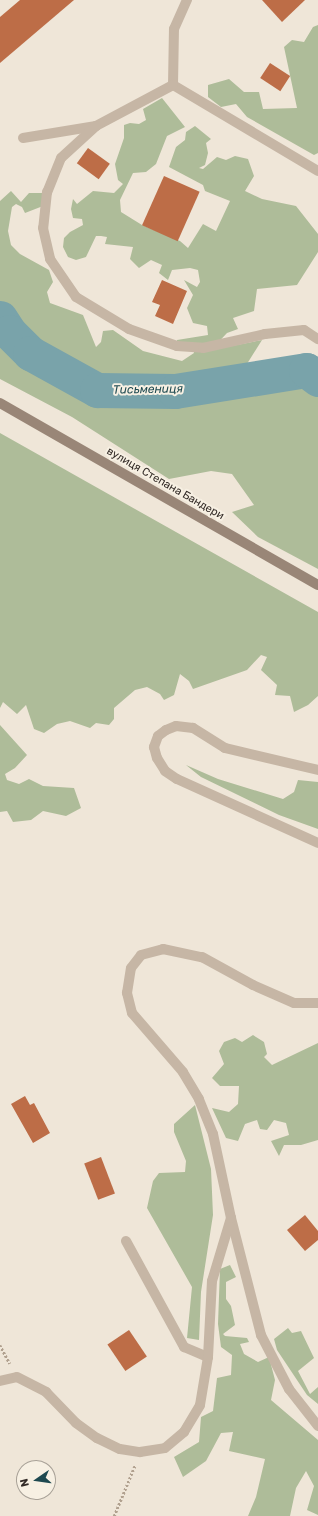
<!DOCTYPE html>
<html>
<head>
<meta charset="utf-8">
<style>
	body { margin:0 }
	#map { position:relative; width:318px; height:1516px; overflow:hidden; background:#efe6d8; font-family:Rubik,sans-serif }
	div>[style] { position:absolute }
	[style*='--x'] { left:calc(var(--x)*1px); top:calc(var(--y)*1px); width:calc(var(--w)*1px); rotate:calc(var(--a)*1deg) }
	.green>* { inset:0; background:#aebc99 }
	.river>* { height:35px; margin:-17.5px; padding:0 17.5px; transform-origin:17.5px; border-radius:17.5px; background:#79a3aa }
	.building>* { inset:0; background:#bd6d47; transform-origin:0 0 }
	.path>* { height:2.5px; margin-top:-1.25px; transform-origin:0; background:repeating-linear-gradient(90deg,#b1a18f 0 2px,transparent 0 4px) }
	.service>* { height:10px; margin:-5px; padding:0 5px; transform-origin:5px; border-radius:5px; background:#c6b6a5 }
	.minor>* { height:10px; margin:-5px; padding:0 5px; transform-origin:5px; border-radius:5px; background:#c6b6a5 }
	.secondary>* { height:10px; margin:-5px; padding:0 5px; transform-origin:5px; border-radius:5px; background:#998677 }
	span { translate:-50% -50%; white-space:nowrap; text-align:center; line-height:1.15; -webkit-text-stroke:4px #f7f0e3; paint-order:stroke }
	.street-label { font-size:11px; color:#322a26 }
	.water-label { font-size:12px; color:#1e4950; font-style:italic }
	.north { position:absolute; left:16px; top:1460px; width:40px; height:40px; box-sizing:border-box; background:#f7f0e3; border:1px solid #a8a197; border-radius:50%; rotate:257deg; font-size:11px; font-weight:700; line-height:16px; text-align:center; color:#322a26 }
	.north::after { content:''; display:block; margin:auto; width:14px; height:18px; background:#1e4950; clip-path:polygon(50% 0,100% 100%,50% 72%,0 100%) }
</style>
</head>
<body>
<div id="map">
	<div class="green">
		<i style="clip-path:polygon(318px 25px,318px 153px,314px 155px,247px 117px,236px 104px,221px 107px,208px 97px,208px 85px,229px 79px,244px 92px,259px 92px,263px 109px,297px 108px,284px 47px,292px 40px,304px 42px,313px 27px)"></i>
		<i style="clip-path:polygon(162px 98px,185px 127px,167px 136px,156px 164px,146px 172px,133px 173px,120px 200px,121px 212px,142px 225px,180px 241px,188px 248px,203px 224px,216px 231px,230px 201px,205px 191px,203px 185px,169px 167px,176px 147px,185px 140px,186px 132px,195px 126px,211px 139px,206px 143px,208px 153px,205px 165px,199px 168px,203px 169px,217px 157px,226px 160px,235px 156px,248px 159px,254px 176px,245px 191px,262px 199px,296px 206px,318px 234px,318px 252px,297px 285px,257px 289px,254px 311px,233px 318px,238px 329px,227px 333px,211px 350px,262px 340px,245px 367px,318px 364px,318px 569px,258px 537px,232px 512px,254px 505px,232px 474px,211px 471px,169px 479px,72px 417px,0 379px,0 201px,11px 191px,21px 202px,29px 193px,43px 193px,43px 206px,25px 213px,22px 207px,16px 204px,12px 207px,8px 231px,11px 245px,20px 254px,49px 270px,53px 282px,47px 292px,50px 303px,83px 315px,96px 347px,101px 342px,103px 331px,113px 330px,143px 351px,182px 361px,194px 353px,192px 345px,177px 344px,177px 340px,208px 335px,207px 326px,193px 323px,187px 308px,193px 295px,184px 280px,197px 287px,200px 282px,198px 270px,190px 268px,172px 270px,168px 280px,159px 273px,162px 265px,151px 260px,139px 268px,130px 259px,133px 247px,105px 244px,107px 237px,101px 236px,96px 236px,86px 257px,76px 260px,68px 257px,63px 247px,64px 238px,70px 232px,83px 225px,82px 219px,73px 218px,71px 209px,73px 199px,77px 204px,93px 191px,114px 193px,123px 184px,118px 180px,115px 164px,124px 138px,124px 125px,130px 123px,139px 124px,146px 120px,143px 109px)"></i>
		<i style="clip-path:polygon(0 433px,318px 612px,318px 696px,308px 705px,294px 712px,290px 696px,275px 695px,277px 685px,261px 670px,267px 657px,261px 655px,247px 670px,193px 689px,189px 681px,180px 674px,174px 695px,164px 700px,160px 694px,147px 687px,135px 690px,114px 708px,114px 719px,109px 725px,96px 723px,90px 728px,70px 721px,57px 724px,44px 733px,34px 729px,26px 705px,17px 714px,3px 702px,0 708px)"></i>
		<i style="clip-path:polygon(0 725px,27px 755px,15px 768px,5px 774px,7px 780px,19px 784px,29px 779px,43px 786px,74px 788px,81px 808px,66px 816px,43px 811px,31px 820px,13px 822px,7px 811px,0 812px)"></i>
		<i style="clip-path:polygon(186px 765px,218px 779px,283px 799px,294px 792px,298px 780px,318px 782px,318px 829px,279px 815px,201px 777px)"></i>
		<i style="clip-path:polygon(253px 1035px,264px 1042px,267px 1054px,264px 1057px,272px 1065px,318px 1043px,318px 1140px,301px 1145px,284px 1145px,279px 1156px,271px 1141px,289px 1135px,286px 1123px,274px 1120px,267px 1130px,260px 1129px,257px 1120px,245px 1124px,238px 1141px,226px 1138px,212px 1108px,229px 1112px,238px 1104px,239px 1086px,220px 1086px,212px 1078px,224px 1064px,219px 1051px,224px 1042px,235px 1038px,242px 1042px)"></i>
		<i style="clip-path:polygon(195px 1105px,211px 1169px,213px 1215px,201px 1292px,199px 1340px,187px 1338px,192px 1287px,147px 1208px,153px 1181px,159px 1173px,185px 1172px,186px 1161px,174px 1132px,174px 1124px)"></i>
		<i style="clip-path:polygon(230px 1265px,236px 1277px,226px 1282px,226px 1299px,231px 1306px,235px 1325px,223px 1334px,225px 1336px,247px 1338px,249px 1342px,240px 1344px,244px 1354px,258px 1362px,269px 1357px,275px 1380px,271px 1400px,318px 1440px,318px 1515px,307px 1510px,314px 1486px,306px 1471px,296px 1488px,290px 1516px,248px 1516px,256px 1497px,265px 1459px,229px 1451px,233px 1432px,221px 1433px,206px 1461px,183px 1477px,174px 1457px,199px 1442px,201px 1417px,213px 1411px,217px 1378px,231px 1375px,232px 1355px,221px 1347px,218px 1324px,220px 1269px)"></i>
		<i style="clip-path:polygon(288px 1328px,292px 1333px,301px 1331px,314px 1358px,298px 1371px,310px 1394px,318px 1387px,318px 1404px,307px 1395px,277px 1350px,274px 1339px)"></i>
	</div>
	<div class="river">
		<i style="--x:0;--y:318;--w:17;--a:57"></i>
		<i style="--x:9;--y:332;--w:30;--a:45"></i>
		<i style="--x:30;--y:353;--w:77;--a:28.9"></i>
		<i style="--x:97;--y:390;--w:78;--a:0.7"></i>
		<i style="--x:175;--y:391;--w:133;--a:-9.1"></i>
		<i style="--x:306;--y:370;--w:15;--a:37"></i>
	</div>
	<div class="building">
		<i style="clip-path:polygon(20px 0,74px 0,0 63px,0 17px)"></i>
		<i style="clip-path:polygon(262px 0,305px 0,282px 22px)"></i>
		<i style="left:270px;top:63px;width:24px;height:18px;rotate:33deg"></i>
		<i style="left:88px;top:148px;width:27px;height:19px;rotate:36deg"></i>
		<i style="left:164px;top:176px;width:39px;height:54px;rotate:24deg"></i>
		<i style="clip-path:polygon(162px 280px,187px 291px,173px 324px,155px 316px,160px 305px,152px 302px)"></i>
		<i style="clip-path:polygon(25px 1096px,30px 1105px,34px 1103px,50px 1133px,33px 1143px,11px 1104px)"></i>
		<i style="left:101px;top:1157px;width:39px;height:18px;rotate:69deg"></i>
		<i style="clip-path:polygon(305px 1215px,318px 1231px,318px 1240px,305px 1251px,287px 1230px)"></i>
		<i style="left:129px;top:1330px;width:32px;height:26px;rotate:56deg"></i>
	</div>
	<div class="path">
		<i style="--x:0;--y:1345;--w:21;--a:62"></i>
		<i style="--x:114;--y:1516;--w:55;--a:-67.6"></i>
	</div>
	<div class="service">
		<i style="--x:173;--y:85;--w:56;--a:-89"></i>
		<i style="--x:174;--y:29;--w:32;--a:-66"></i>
		<i style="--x:23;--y:138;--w:74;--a:-9.3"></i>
		<i style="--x:318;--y:171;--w:169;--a:-149.3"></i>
		<i style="--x:173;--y:85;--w:87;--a:152"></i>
		<i style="--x:96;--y:126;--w:47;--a:137.6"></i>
		<i style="--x:61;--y:158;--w:37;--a:112"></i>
		<i style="--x:47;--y:192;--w:36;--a:96"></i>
		<i style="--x:43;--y:228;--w:32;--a:77"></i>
		<i style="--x:50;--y:259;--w:46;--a:55.6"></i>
		<i style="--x:76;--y:297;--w:62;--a:31.1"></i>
		<i style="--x:129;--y:329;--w:51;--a:19.5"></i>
		<i style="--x:177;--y:346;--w:26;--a:4"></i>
		<i style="--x:203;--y:348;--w:64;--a:-12.7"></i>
		<i style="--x:265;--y:334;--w:39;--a:-6"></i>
		<i style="--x:304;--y:330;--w:17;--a:33"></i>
		<i style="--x:231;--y:1218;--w:121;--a:75.6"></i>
		<i style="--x:261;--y:1335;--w:61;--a:62.6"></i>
		<i style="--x:289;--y:1389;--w:47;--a:51.9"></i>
		<i style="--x:126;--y:1241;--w:121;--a:61.3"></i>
		<i style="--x:184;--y:1347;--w:26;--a:23"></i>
	</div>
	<div class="minor">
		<i style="--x:318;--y:770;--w:96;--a:-166.7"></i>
		<i style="--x:225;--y:748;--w:38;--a:-148"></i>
		<i style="--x:193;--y:728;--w:17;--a:-173"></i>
		<i style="--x:176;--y:726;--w:11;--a:158"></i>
		<i style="--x:166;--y:730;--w:10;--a:143"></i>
		<i style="--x:158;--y:736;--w:12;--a:110"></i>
		<i style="--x:154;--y:747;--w:11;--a:75"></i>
		<i style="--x:157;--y:758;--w:15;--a:58"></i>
		<i style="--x:165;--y:771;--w:14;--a:34"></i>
		<i style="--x:177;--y:779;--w:155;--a:24.4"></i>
		<i style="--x:0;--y:1381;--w:17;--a:-13"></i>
		<i style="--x:17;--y:1377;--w:33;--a:27"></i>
		<i style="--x:46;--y:1392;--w:43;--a:45.9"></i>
		<i style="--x:76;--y:1423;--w:26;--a:36"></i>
		<i style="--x:97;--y:1438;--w:25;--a:26"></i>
		<i style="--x:120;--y:1449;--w:20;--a:9"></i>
		<i style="--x:140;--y:1452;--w:25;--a:-9"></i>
		<i style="--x:165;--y:1448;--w:25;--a:-40"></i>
		<i style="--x:184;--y:1432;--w:31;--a:-59"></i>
		<i style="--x:200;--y:1405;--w:49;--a:-80.5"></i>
		<i style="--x:208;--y:1357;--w:76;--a:-87"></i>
		<i style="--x:212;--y:1281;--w:66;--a:-73.2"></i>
		<i style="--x:231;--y:1218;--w:86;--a:-102.1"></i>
		<i style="--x:213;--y:1134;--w:38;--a:-112"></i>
		<i style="--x:199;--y:1099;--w:31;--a:-121"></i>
		<i style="--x:183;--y:1072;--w:78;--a:-130.8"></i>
		<i style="--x:132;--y:1013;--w:21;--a:-104"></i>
		<i style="--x:127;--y:993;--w:25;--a:-81"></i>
		<i style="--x:131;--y:968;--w:16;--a:-52"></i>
		<i style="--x:141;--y:955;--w:23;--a:-15"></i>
		<i style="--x:163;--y:949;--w:40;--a:12"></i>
		<i style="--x:202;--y:957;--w:58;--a:28.8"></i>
		<i style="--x:253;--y:985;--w:45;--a:23.7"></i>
		<i style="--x:294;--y:1003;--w:24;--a:0"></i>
	</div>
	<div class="secondary">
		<i style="--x:0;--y:403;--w:366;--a:29.8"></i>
	</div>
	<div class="street-label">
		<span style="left:165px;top:484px;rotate:30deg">вулиця Степана Бандери</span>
	</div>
	<div class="water-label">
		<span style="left:148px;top:390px;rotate:-1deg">Тисьмениця</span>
	</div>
	<div class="north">N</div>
</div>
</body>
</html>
